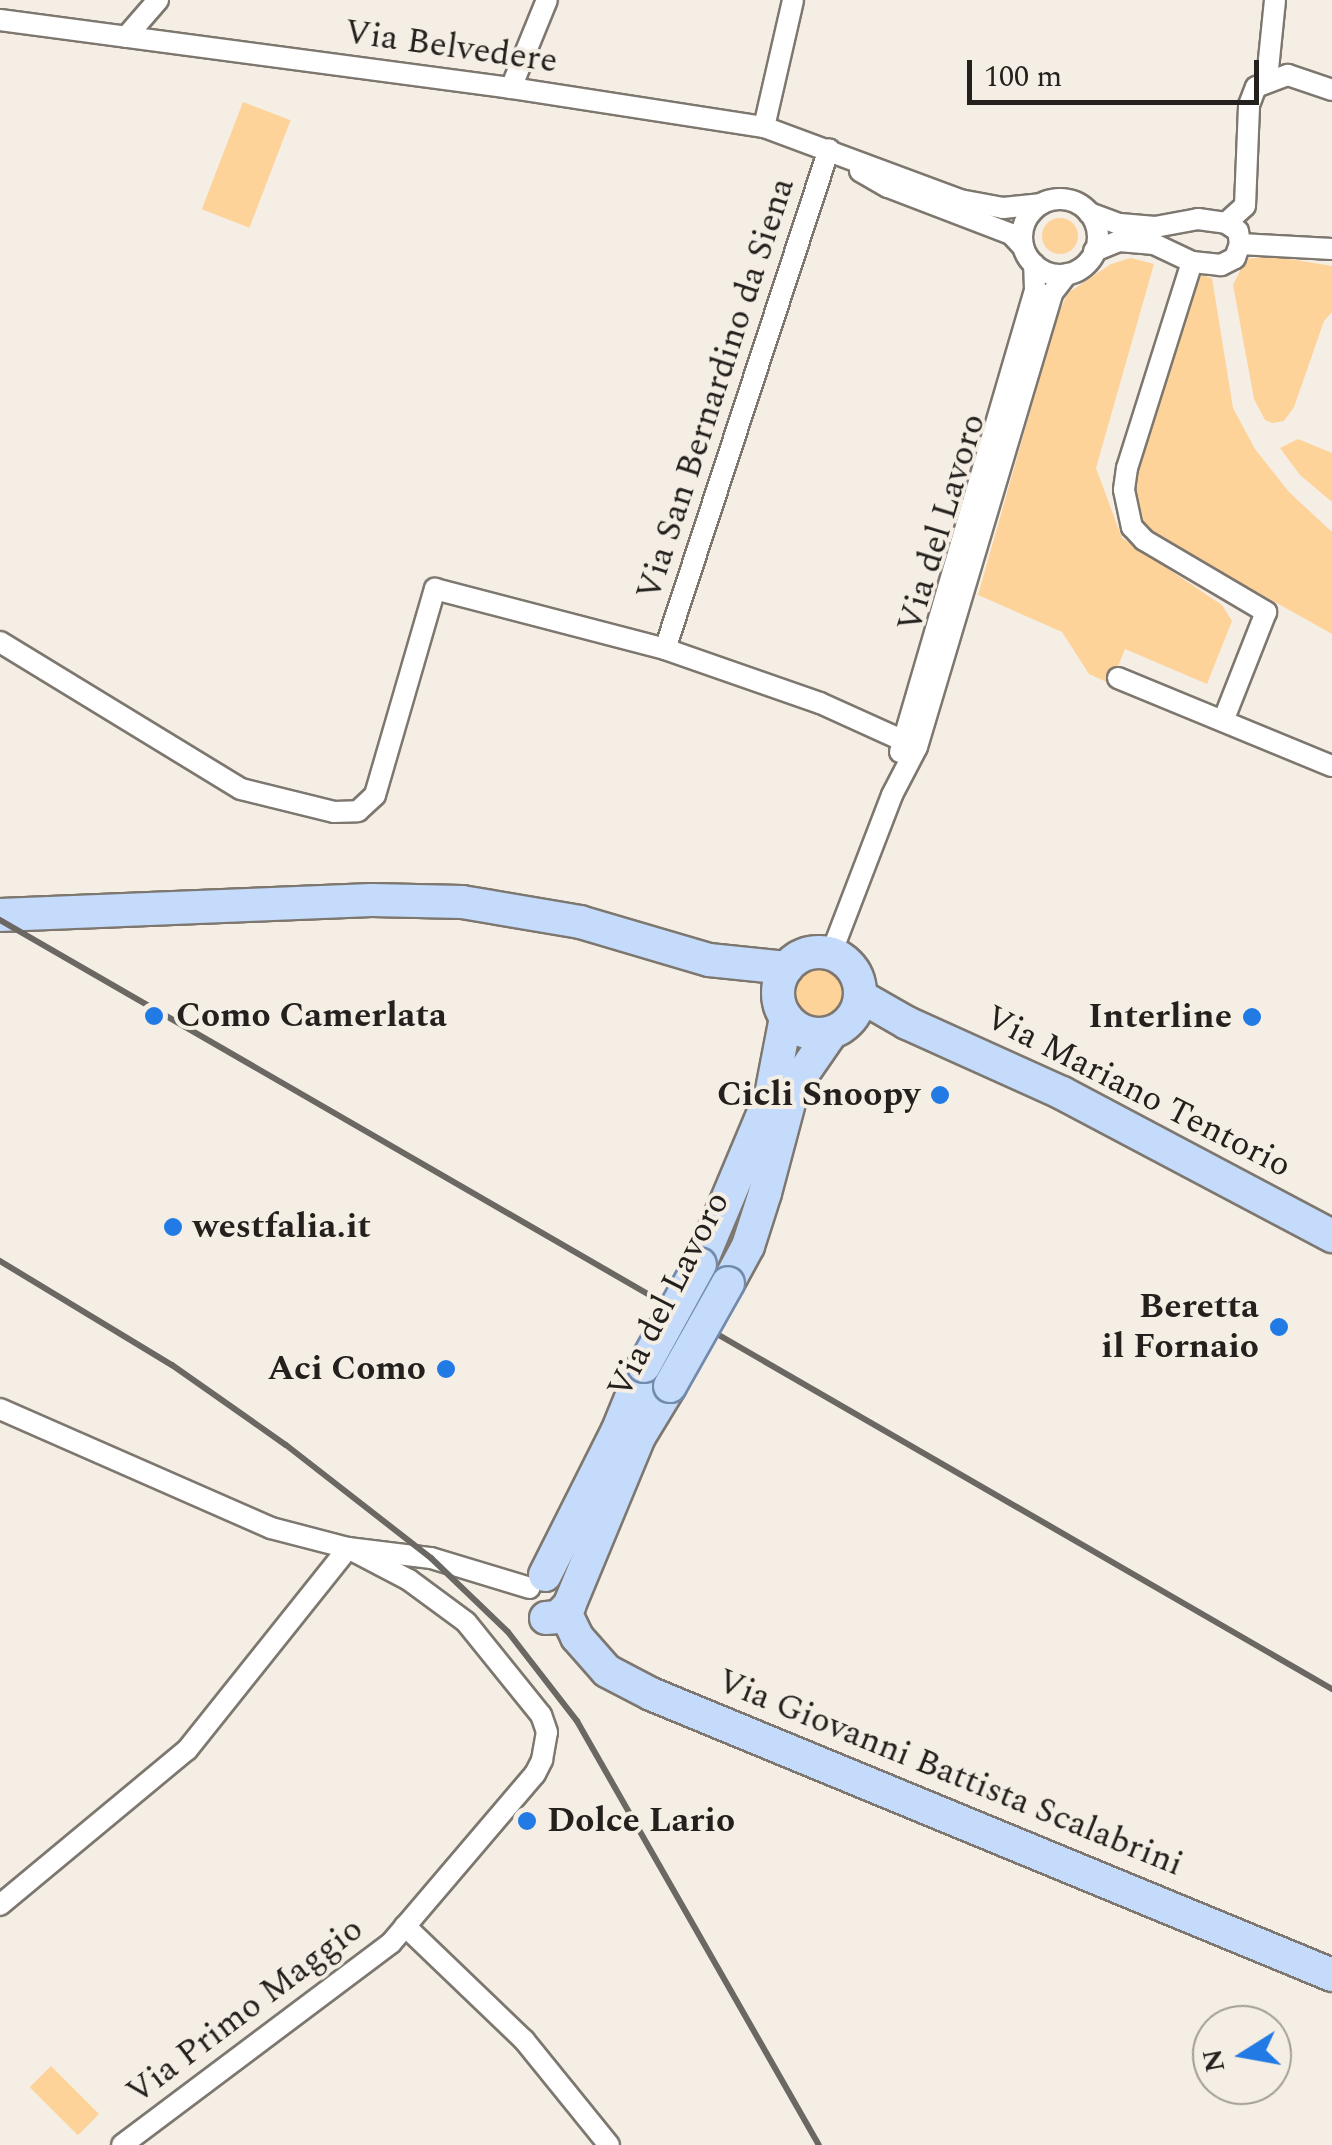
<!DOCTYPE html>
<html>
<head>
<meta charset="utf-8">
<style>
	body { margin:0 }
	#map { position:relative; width:1332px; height:2145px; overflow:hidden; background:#f5eee5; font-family:Spectral,serif }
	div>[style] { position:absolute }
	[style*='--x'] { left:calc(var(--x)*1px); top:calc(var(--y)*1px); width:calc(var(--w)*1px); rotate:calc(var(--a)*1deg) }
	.green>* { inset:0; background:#fed39a; transform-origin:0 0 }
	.round { border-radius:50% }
	.roads { filter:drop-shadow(2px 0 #7d776f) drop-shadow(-2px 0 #7d776f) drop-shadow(0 2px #7d776f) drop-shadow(0 -2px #7d776f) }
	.minor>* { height:20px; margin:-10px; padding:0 10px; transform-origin:10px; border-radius:10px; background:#fff }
	.minor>.ring { margin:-10px; padding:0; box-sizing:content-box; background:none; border:20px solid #fff; border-radius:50% }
	.primary>* { height:32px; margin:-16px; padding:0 16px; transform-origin:16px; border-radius:16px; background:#c4dbfb }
	.primary>.ring { margin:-16px; padding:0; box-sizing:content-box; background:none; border:32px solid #c4dbfb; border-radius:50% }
	.rail>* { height:6px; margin:-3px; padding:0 3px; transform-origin:3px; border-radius:3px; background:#6b6762 }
	.bridges { filter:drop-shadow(2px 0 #728aac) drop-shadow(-2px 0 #728aac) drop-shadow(0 2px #728aac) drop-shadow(0 -2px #728aac) }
	.primary-bridge>* { height:32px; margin:-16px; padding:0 16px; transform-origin:16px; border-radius:16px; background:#c4dbfb }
	.dots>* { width:28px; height:28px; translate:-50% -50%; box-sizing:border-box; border:5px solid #f5eee5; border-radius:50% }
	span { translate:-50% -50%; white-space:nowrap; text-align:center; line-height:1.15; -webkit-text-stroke:8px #f5eee5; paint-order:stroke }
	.street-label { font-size:35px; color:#23201d }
	.poi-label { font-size:35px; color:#23201d; font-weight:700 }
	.left { translate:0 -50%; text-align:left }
	.right { translate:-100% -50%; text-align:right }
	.north { position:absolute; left:1192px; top:2005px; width:100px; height:100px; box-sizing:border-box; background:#f5eee5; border:2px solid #a19c95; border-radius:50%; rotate:259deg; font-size:28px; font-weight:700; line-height:40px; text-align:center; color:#23201d }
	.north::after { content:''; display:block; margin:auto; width:35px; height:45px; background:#227ae4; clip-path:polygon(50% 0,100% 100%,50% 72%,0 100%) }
	.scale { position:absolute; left:967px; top:60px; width:292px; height:45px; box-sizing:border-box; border:5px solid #23201d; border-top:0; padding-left:12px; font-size:30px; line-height:35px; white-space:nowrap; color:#23201d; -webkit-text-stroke:8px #f5eee5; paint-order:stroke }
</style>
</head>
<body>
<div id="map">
	<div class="green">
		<i style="left:243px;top:102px;width:51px;height:115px;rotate:21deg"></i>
		<i class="round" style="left:1042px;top:218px;width:36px;height:36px"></i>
		<i style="clip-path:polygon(1272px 256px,1332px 266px,1332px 312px,1324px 321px,1294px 407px,1284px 421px,1273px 423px,1265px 420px,1254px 399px,1233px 285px,1246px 259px)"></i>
		<i style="clip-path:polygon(1131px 258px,1154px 264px,1096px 468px,1122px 538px,1222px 605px,1232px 621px,1207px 684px,1125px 649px,1111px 684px,1089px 674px,1062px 632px,978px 595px,1057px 317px,1068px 293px,1111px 264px)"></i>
		<i style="clip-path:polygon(1197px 274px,1212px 278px,1233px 408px,1255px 449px,1289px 492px,1332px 532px,1332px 634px,1155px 535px,1141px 518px,1135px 488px,1138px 462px)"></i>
		<i style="clip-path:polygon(1298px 439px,1332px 453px,1332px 502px,1300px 475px,1280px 448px)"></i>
		<i class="round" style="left:794px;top:969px;width:50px;height:50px"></i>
		<i style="left:51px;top:2066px;width:68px;height:30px;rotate:45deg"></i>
	</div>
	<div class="roads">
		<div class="minor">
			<i style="--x:0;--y:20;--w:516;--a:7.58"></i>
			<i style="--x:511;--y:88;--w:256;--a:8.8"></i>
			<i style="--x:764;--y:127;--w:209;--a:20.4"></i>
			<i style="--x:960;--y:200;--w:44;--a:10.5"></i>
			<i style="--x:1003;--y:208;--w:37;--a:-6"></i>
			<i style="--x:126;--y:37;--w:49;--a:-49.1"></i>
			<i style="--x:1267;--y:79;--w:79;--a:-84.2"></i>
			<i style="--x:511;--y:88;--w:95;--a:-67.8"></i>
			<i style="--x:764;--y:127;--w:130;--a:-77.1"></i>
			<i style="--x:860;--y:171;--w:32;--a:30"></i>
			<i style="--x:888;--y:187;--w:132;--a:20.9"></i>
			<i style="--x:1011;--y:234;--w:18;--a:47"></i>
			<i class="ring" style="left:1022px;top:199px;width:56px;height:56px"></i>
			<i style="--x:1089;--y:213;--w:33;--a:20"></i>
			<i style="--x:1120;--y:224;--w:35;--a:5"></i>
			<i style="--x:1155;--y:227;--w:44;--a:-10.5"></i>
			<i style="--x:1198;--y:219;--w:28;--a:8"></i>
			<i style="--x:1226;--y:223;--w:14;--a:34"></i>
			<i style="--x:1238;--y:231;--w:13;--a:81"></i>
			<i style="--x:1240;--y:244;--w:15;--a:110"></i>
			<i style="--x:1235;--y:258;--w:16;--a:153"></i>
			<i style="--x:1221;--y:265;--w:29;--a:-174"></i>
			<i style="--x:1192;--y:262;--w:42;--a:-154.7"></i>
			<i style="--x:1154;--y:244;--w:35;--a:-175"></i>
			<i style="--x:1119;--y:241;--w:27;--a:158"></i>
			<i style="--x:1226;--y:223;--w:25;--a:-42"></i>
			<i style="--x:1245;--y:206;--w:101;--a:-87.7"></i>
			<i style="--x:1249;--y:105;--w:19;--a:-69"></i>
			<i style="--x:1256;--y:87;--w:34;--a:-21"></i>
			<i style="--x:1288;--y:75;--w:46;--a:18.8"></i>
			<i style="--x:1240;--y:244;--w:92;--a:3.1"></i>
			<i style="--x:1192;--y:262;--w:216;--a:107.5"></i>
			<i style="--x:1127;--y:468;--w:22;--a:98"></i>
			<i style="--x:1124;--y:490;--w:38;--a:78"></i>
			<i style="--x:1132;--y:527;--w:18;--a:47"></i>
			<i style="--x:1144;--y:540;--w:142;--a:30.5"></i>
			<i style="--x:1266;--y:612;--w:117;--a:111.5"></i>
			<i style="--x:0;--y:642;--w:282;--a:31.4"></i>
			<i style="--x:241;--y:789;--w:96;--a:13.9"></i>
			<i style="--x:334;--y:812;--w:24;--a:-2"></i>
			<i style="--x:358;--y:811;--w:23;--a:-43"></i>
			<i style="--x:375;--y:795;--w:215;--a:-73.8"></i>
			<i style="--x:435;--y:589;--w:238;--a:14.6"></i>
			<i style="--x:665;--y:649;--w:164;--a:19.2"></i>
			<i style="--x:820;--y:703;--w:90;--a:24.3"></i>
			<i style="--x:665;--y:649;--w:526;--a:-71.84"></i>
			<i style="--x:1118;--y:678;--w:231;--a:22.4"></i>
			<i style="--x:900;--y:752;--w:482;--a:-73.7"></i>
			<i style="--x:1035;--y:289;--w:25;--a:-92"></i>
			<i style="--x:831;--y:954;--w:170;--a:-69"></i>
			<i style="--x:892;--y:795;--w:54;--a:-62.5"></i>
			<i style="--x:917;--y:747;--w:475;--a:-73.4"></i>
			<i style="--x:1053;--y:292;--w:23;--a:-52"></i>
			<i style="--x:0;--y:1409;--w:296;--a:23.7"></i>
			<i style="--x:271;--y:1528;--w:80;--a:14.6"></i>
			<i style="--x:348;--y:1548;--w:84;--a:6.9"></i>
			<i style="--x:431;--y:1558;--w:103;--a:16.9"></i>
			<i style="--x:0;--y:1905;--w:243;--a:-39.7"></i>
			<i style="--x:187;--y:1750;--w:258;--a:-51.4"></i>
			<i style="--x:405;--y:1926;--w:165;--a:43.8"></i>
			<i style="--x:524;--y:2040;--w:135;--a:51"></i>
			<i style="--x:122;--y:2145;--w:336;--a:-36.9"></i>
			<i style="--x:391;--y:1943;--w:222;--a:-49.6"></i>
			<i style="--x:535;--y:1774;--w:16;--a:-63"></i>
			<i style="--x:542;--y:1760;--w:28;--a:-80"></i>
			<i style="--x:547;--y:1732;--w:18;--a:-109"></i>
			<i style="--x:541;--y:1715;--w:119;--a:-128.9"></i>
			<i style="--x:466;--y:1622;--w:71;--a:-143.6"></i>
			<i style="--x:409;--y:1580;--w:69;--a:-152.3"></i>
		</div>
		<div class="primary">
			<i style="--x:0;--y:915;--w:372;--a:-2.3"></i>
			<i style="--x:372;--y:900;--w:90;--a:1.3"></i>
			<i style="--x:462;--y:902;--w:120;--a:9.6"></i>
			<i style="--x:580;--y:922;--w:134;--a:16.4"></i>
			<i style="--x:709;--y:960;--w:78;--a:5.9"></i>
			<i class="ring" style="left:778px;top:952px;width:50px;height:50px"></i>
			<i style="--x:860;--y:996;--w:54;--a:29.9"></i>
			<i style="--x:907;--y:1023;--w:170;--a:24.3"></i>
			<i style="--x:1062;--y:1093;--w:306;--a:27.9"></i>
			<i style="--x:700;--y:1264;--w:183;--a:-67.2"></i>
			<i style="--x:771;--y:1095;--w:79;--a:-79.1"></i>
			<i style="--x:728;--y:1283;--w:42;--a:-61.6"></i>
			<i style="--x:748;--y:1246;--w:56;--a:-72.2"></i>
			<i style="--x:765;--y:1193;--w:109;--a:-75.1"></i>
			<i style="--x:793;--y:1088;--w:67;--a:-55.4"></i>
			<i style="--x:545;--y:1575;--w:160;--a:-63.3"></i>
			<i style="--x:617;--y:1432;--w:71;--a:-67.8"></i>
			<i style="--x:565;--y:1612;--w:28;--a:64"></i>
			<i style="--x:577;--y:1637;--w:45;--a:48.6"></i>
			<i style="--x:607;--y:1671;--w:50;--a:27.6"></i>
			<i style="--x:651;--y:1694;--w:737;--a:22.42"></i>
			<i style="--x:546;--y:1618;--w:12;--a:-5"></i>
			<i style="--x:558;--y:1617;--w:16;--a:-45"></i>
			<i style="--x:569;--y:1606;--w:183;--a:-67.5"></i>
			<i style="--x:639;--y:1437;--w:60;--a:-58.7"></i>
		</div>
	</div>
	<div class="rail">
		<i style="--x:0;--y:920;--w:1538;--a:30"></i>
		<i style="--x:0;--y:1261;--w:201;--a:31.2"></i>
		<i style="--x:172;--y:1365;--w:139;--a:35.1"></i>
		<i style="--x:286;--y:1445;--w:184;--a:37.9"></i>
		<i style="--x:431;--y:1558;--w:107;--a:43.9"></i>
		<i style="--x:508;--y:1632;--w:113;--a:52.2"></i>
		<i style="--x:577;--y:1721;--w:488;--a:60.3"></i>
	</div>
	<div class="bridges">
		<div class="primary-bridge">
			<i style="--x:644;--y:1366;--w:116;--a:-61.2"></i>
			<i style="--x:670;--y:1386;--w:118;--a:-60.6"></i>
		</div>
	</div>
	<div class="dots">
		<i style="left:154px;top:1016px;background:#227ae4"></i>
		<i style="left:1252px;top:1017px;background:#227ae4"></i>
		<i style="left:940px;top:1095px;background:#227ae4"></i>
		<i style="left:173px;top:1227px;background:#227ae4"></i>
		<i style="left:1279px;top:1327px;background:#227ae4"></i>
		<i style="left:446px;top:1369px;background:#227ae4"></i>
		<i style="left:527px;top:1821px;background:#227ae4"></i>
	</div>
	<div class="street-label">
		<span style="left:451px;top:47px;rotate:8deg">Via Belvedere</span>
		<span style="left:716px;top:389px;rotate:-72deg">Via San Bernardino da Siena</span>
		<span style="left:942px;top:523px;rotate:-73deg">Via del Lavoro</span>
		<span style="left:1138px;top:1092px;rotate:27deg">Via Mariano Tentorio</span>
		<span style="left:669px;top:1295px;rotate:-63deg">Via del Lavoro</span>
		<span style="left:950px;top:1773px;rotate:22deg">Via Giovanni Battista Scalabrini</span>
		<span style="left:245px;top:2011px;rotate:-37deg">Via Primo Maggio</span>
	</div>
	<div class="poi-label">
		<span class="left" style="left:176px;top:1016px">Como Camerlata</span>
		<span class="right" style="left:1232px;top:1017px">Interline</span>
		<span class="right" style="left:920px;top:1095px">Cicli Snoopy</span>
		<span class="left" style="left:193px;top:1227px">westfalia.it</span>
		<span class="right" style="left:1259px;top:1327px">Beretta<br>il Fornaio</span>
		<span class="right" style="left:426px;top:1369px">Aci Como</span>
		<span class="left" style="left:547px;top:1821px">Dolce Lario</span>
	</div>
	<div class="north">N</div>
	<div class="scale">100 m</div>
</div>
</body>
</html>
